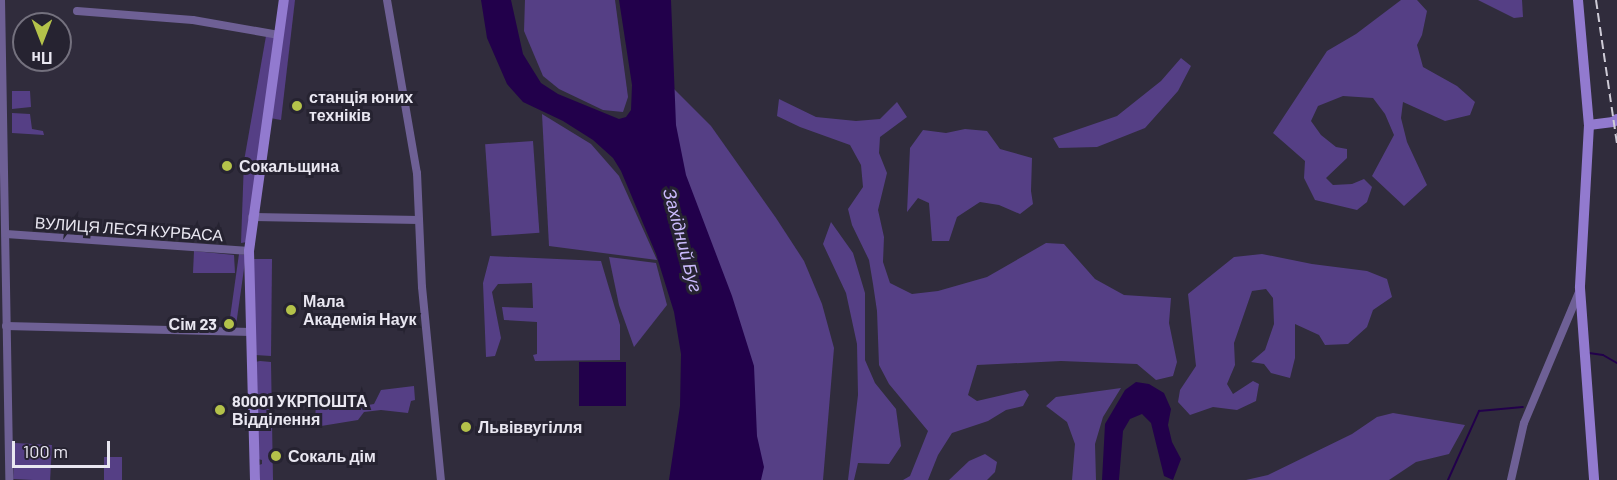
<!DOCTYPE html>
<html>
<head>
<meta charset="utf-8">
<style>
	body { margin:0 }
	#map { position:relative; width:1617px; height:480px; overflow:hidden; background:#302c3c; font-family:Barlow,sans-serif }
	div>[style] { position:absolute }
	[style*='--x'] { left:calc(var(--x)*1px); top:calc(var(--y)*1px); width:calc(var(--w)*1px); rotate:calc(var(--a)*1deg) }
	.green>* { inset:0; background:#553f85; transform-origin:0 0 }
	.water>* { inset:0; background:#22004b; transform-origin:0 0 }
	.stream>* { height:2px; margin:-1px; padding:0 1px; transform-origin:1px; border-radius:1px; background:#22004b }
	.street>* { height:8px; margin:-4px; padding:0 4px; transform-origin:4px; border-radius:4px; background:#6e6095 }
	.secondary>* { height:10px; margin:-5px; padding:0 5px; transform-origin:5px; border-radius:5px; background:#927acf }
	.rail>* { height:2px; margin-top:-1px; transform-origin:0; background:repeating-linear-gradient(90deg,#cecbd6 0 9px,transparent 0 13.5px) }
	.dots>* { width:16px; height:16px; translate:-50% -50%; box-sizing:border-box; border:3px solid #262331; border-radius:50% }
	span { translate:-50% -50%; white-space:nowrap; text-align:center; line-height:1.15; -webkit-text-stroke:6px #262331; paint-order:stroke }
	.poi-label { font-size:16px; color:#e9e7f1; font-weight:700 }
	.left { translate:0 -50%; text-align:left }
	.right { translate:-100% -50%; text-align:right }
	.street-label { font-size:16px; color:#e9e7f1 }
	.water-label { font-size:18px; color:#cabafc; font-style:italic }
	.north { position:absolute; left:12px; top:12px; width:60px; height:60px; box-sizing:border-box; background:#262331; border:2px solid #74717e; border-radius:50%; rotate:180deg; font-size:16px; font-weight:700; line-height:24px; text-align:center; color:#e9e7f1 }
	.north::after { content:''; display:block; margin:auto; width:21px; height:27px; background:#b4c24a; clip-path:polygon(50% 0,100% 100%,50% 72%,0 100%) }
	.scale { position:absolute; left:12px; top:441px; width:98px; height:27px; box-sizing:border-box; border:3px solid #e9e7f1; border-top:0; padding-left:8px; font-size:18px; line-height:21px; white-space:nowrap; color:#e9e7f1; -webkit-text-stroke:4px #262331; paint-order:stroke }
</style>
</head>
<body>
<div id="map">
	<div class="green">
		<i style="clip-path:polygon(288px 0,295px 0,281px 120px,270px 118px)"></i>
		<i style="clip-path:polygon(525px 0,615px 0,628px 97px,623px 112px,603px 110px,559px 89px,543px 76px,524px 31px)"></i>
		<i style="clip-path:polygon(1401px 0,1417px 0,1427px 11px,1422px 35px,1417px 45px,1423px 67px,1457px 86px,1475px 102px,1470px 115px,1445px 121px,1403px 102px,1401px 118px,1407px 142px,1427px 185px,1404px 206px,1372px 176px,1394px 135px,1385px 114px,1373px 98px,1343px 96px,1318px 106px,1311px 121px,1321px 135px,1336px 147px,1347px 149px,1347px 158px,1326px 178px,1333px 185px,1352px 184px,1364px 179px,1372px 187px,1367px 202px,1357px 210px,1315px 200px,1304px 178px,1305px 161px,1273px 133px,1327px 51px,1356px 34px)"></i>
		<i style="clip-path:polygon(1478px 0,1522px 0,1523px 17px,1514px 18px)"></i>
		<i style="clip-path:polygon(266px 36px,275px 37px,247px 242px,241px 243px,244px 161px)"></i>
		<i style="clip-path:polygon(1181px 58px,1191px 66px,1178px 91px,1145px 128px,1097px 147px,1059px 148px,1053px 138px,1117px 116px,1161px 81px)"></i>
		<i style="clip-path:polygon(667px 82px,711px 126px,776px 218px,804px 261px,822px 304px,834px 348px,823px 480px,755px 480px,677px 169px)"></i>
		<i style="clip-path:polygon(12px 91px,30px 91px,31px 107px,12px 109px)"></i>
		<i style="clip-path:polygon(779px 99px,816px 117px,856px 121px,880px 119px,897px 102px,907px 117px,880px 137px,879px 153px,887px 173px,878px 210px,884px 237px,883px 262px,890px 283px,912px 294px,938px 291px,987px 277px,1046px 243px,1064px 244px,1095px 279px,1124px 295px,1171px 298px,1169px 323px,1177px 362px,1173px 376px,1156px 380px,1137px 364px,1061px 361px,977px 365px,968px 395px,977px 401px,1025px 390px,1029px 395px,1023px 406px,1006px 410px,988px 421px,952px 433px,938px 455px,928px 480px,903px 480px,910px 476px,928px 431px,889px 384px,879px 365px,877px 311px,873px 284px,869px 260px,852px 225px,848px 209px,863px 187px,861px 165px,850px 145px,800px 127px,777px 116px)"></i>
		<i style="clip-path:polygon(12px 113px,30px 114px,32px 129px,43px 131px,44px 135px,12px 133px)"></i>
		<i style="clip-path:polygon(542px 114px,591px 144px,619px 176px,657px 260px,549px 246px)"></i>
		<i style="clip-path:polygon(965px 129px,987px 131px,1000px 149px,1032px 158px,1031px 191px,1033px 204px,1020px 214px,999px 205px,980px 202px,957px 217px,949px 241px,932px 241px,929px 203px,918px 198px,907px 212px,910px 148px,923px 130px,946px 133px)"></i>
		<i style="left:533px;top:141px;width:92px;height:48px;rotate:86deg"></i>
		<i style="clip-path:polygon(831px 222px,853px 253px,865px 293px,865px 360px,875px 383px,896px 409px,901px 446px,889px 464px,858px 463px,854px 480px,848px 480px,858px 395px,857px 344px,846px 293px,823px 244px)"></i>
		<i style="clip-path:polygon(194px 251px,234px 255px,235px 273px,193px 273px)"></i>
		<i style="left:239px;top:254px;width:7px;height:71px;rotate:8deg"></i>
		<i style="clip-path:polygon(1262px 254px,1312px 264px,1367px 271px,1387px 279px,1392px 297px,1373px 310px,1367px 327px,1348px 344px,1325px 345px,1319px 335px,1295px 324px,1295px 358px,1290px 378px,1271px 373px,1264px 364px,1251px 362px,1265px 350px,1274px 324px,1273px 298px,1266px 289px,1252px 291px,1234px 343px,1235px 365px,1227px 384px,1233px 394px,1253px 381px,1259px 384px,1256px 401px,1237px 410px,1213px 407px,1190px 415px,1178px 402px,1180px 390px,1196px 366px,1188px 294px,1234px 257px)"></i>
		<i style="clip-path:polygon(490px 256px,601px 261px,620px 325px,620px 360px,535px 361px,533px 355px,537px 354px,537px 322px,504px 320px,502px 307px,533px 308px,532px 283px,498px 284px,492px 292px,501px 338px,495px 356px,486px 357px,483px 283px)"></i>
		<i style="clip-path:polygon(609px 257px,656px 263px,667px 305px,634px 347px,619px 305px)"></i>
		<i style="clip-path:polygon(253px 259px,272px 259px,271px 356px,255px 355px)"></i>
		<i style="clip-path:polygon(260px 361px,271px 362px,273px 480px,260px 480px,259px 465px,262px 464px,262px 460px,258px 459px,255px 362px)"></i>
		<i style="clip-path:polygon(414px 386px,415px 400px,411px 401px,408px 413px,381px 410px,364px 412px,358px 420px,315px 427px,316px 397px,325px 398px,331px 407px,350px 408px,374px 404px,381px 390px)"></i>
		<i style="clip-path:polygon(1121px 388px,1103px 417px,1095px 444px,1096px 480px,1072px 480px,1075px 444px,1067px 422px,1046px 406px,1056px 397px)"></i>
		<i style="clip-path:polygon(1393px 413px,1465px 425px,1449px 454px,1416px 462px,1389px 480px,1246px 480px,1268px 475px,1352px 434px,1377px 417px)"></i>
		<i style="left:15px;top:443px;width:37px;height:36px;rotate:3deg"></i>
		<i style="clip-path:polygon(985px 454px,997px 462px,995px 472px,987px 480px,949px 480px,969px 461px)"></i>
		<i style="left:104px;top:457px;width:18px;height:23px"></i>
	</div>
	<div class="water">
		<i style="clip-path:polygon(481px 0,511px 0,523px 54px,541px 83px,558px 94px,619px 119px,626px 117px,631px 110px,632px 85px,619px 0,671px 0,676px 125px,686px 175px,732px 296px,754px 366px,757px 436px,764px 467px,761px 480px,669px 480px,680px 406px,681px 354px,674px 312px,656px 254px,621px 171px,613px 158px,593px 140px,563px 121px,523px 102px,507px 84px,487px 38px)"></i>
		<i style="left:579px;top:362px;width:47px;height:44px"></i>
		<i style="clip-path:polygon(1136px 382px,1149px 384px,1164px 393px,1171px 409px,1168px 425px,1172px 442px,1181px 459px,1173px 480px,1164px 476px,1151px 423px,1142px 414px,1130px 419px,1123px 431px,1119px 480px,1102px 480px,1105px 424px,1125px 390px)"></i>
	</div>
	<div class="stream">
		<i style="--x:1589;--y:353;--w:14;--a:8"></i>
		<i style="--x:1603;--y:355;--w:16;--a:30"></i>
		<i style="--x:1448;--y:480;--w:76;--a:-65.8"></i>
		<i style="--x:1479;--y:411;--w:44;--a:-5.2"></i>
	</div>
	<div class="street">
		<i style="--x:1;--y:0;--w:480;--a:89"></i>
		<i style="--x:387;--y:0;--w:176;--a:80.2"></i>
		<i style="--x:417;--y:173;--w:114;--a:87.5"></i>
		<i style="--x:422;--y:287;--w:194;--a:84.4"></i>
		<i style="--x:77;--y:11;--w:116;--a:4.4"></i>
		<i style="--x:193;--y:20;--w:87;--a:9.9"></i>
		<i style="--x:252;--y:217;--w:167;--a:1"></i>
		<i style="--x:6;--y:234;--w:244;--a:4"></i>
		<i style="--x:6;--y:326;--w:245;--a:1.4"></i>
		<i style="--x:1511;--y:480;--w:58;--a:-77.2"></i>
		<i style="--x:1524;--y:423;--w:142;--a:-67.2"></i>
	</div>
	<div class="secondary">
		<i style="--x:1578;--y:0;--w:125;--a:85"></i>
		<i style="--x:1589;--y:125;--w:163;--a:93.2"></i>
		<i style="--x:1580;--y:288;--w:193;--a:85.8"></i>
		<i style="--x:1589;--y:125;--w:24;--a:-7"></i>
		<i style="--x:1613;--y:122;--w:5;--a:-37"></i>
		<i style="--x:255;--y:480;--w:229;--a:-91.5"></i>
		<i style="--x:249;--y:251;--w:253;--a:-82.1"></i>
	</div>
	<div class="rail">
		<i style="--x:1596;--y:0;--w:146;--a:81.7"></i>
	</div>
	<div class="dots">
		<i style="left:297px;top:106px;background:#b4c24a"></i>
		<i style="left:227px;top:166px;background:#b4c24a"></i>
		<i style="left:291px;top:310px;background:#b4c24a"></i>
		<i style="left:229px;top:324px;background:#b4c24a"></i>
		<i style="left:220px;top:410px;background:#b4c24a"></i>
		<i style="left:466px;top:427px;background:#b4c24a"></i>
		<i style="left:276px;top:456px;background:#b4c24a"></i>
	</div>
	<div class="poi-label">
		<span class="left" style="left:309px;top:106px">станція юних<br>техніків</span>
		<span class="left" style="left:239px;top:166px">Сокальщина</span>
		<span class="left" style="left:303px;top:310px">Мала<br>Академія Наук</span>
		<span class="right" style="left:217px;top:324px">Сім 23</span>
		<span class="left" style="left:232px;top:410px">80001 УКРПОШТА<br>Відділення</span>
		<span class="left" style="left:478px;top:427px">Львіввугілля</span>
		<span class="left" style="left:288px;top:456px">Сокаль дім</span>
	</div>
	<div class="street-label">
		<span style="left:129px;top:229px;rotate:4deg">ВУЛИЦЯ ЛЕСЯ КУРБАСА</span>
	</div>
	<div class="water-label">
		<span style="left:683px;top:240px;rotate:75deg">Західний Буг</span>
	</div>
	<div class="north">Пн</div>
	<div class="scale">100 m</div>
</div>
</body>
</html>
